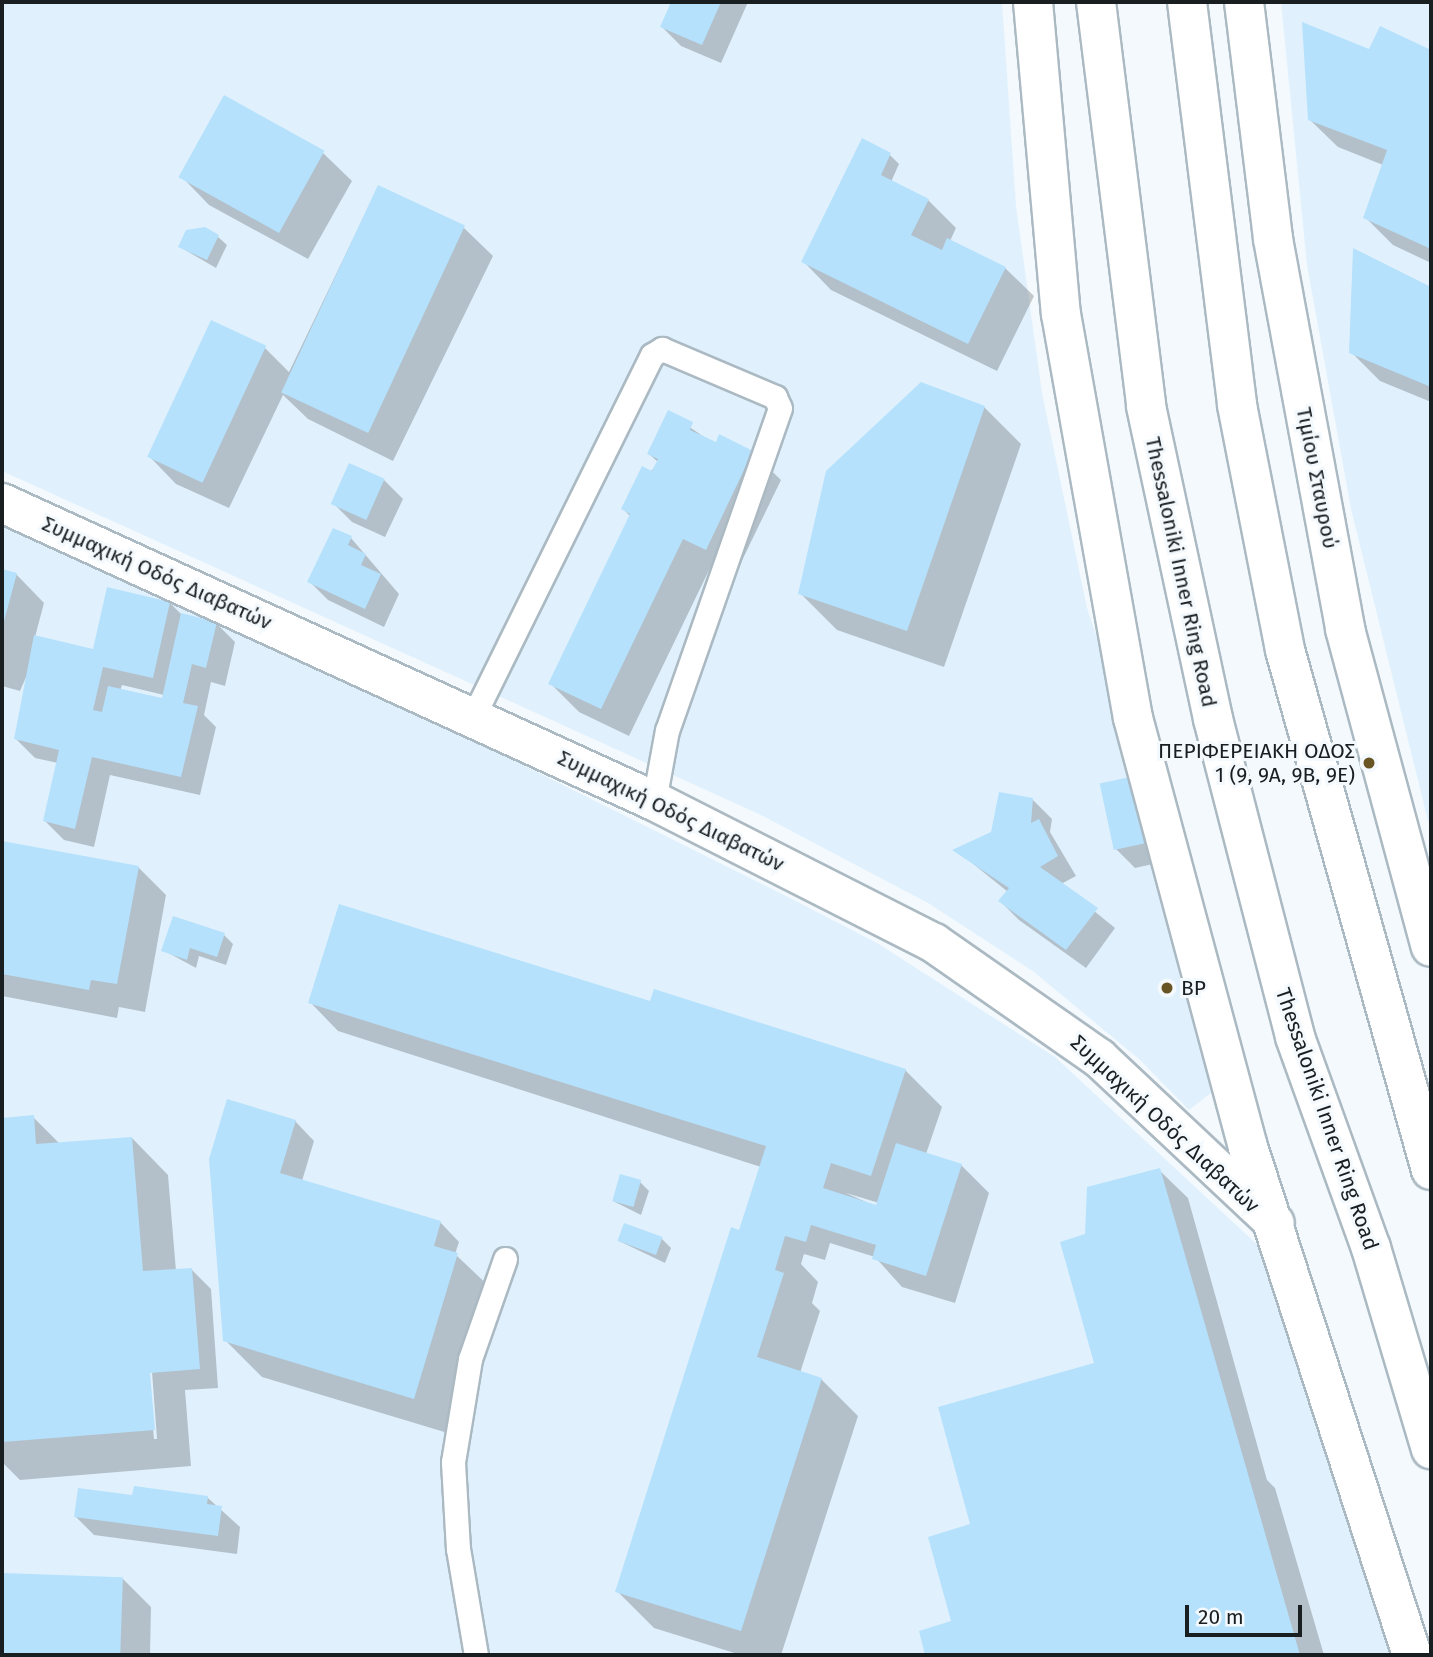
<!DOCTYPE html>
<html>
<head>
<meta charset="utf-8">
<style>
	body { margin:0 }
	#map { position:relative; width:1433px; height:1657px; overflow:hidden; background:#f3f9fd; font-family:"Fira Sans",sans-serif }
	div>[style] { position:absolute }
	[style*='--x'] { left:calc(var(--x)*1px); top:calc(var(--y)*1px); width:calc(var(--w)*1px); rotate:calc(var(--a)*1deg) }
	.built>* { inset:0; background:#e0f1fd }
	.shadow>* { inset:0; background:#0003 }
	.building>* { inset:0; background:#b5e1fc; transform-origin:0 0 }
	.roads { filter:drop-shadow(2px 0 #abb9c2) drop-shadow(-2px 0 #abb9c2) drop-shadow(0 2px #abb9c2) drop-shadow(0 -2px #abb9c2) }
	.lane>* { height:23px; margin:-11.5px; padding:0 11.5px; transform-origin:11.5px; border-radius:11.5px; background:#fff }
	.street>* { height:38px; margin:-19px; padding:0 19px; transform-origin:19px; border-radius:19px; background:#fff }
	.secondary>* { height:38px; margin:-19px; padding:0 19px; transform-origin:19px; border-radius:19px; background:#fff }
	.highway>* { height:38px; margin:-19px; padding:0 19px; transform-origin:19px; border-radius:19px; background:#fff }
	.dots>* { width:19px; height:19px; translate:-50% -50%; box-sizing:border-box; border:4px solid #f3f9fd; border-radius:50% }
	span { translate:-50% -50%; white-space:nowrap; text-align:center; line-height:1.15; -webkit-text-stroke:6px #f3f9fd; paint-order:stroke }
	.street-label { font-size:21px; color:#191e21 }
	.poi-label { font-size:21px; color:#191e21 }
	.right { translate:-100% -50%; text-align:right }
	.left { translate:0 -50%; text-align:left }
	.frame { position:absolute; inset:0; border:4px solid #191e21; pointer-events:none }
	.scale { position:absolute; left:1185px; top:1605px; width:117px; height:32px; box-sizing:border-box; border:4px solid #191e21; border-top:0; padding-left:9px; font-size:21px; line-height:24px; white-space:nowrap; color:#191e21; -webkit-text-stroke:5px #f3f9fd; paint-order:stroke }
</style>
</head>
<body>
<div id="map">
	<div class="built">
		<i style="clip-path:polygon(2px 2px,1002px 2px,1016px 206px,1042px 393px,1087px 608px,1143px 774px,1211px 1093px,1189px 1110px,1140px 1060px,1034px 972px,928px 903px,761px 815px,2px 471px)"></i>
		<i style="clip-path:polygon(1281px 2px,1431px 2px,1431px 833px,1351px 509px,1307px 265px)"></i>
		<i style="clip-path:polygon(2px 519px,282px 645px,788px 897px,877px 943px,1055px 1057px,1261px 1248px,1407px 1655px,2px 1655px)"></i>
	</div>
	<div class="shadow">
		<i style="clip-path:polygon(672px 2px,748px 2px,721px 63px,681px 46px,662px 27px)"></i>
		<i style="clip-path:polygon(1381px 28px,1431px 52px,1431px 263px,1393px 245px,1365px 217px,1383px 165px,1338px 147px,1309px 119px,1370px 51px)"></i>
		<i style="clip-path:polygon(225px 97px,323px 153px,352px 181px,308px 259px,209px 205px,181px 176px)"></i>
		<i style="clip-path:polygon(890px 155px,899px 164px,891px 182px,928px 200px,956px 228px,950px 241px,1005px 268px,1034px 296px,997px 371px,831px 290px,803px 261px)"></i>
		<i style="clip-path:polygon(378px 187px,464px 228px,493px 256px,393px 461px,308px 419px,283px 395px,229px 508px,176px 484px,148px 455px,264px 347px,289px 372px)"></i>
		<i style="clip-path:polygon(217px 236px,227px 245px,216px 268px,180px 247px)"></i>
		<i style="clip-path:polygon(1354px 251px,1431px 289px,1431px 402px,1380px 381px,1351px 352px)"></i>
		<i style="clip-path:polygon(984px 407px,1021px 444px,944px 667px,837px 630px,800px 593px)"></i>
		<i style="clip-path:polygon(669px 413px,710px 441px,752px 452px,781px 480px,734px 577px,711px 566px,629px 736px,579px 712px,551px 684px,631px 517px,623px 509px,658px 462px,649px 454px)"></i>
		<i style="clip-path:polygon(384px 480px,403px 499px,385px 537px,352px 522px,333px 503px)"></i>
		<i style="clip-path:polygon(351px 538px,399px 594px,384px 627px,328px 600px,309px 581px)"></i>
		<i style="clip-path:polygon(evenodd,2px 571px,16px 574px,44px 603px,35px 637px,94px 651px,170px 603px,182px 615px,216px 623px,235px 642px,225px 686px,211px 682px,204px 715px,216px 727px,200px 795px,110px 775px,94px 847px,64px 840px,45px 821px,58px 763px,35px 758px,16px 739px,30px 668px,20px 691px,2px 686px,2px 571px,122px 685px,164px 695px,163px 700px,120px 691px,122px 685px)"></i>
		<i style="clip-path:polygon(1129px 779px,1162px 862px,1135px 868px,1116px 849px)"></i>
		<i style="clip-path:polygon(1033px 800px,1052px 819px,1050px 832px,1076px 876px,1061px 884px,1115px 928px,1086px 968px,1019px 920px,1000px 901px,1008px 892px,956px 850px,993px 833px)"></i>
		<i style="clip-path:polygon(2px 843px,138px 867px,166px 895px,145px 1012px,119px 1007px,117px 1018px,2px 996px)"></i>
		<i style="clip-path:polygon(224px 935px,233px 944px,226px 965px,199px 956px,196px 968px,163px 950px)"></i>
		<i style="clip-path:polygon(evenodd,310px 1002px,651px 1004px,905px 1070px,942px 1107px,926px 1154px,961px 1165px,989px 1193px,955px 1303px,902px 1287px,875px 1257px,830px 1243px,825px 1260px,804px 1254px,801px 1264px,818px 1282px,812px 1303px,820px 1311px,800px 1373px,821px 1379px,858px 1416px,781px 1655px,741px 1655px,654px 1628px,617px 1591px,761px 1167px,338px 1031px,310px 1002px,846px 1193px,879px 1203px,875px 1206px,846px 1193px)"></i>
		<i style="clip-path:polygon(evenodd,33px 1117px,60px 1144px,132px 1138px,168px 1175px,176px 1271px,192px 1270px,211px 1289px,218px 1388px,185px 1390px,191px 1466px,20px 1480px,2px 1462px,2px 1119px,33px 1117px,148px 1369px,152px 1372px,157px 1439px,154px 1439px,148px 1369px)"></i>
		<i style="clip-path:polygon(295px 1121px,314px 1141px,302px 1181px,440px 1222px,459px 1242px,455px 1254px,494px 1291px,451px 1434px,262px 1377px,225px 1340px)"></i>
		<i style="clip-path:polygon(1159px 1170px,1188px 1198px,1267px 1480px,1275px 1488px,1324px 1655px,927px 1655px,921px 1632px,954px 1623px,973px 1526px,1096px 1364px,1087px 1235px)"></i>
		<i style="clip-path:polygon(640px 1182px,649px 1191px,641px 1215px,613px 1201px)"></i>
		<i style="clip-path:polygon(662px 1239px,671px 1248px,665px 1263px,619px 1241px)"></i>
		<i style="clip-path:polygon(134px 1497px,208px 1498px,240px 1527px,237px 1554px,94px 1535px,75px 1516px)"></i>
		<i style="clip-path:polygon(2px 1575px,123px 1579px,151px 1607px,150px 1655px,2px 1655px)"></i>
	</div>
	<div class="building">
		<i style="clip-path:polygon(671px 2px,721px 2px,702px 45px,660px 27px)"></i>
		<i style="clip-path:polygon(1302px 22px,1369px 49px,1380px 26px,1431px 50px,1431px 249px,1363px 218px,1387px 150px,1308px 120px)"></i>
		<i style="left:224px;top:95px;width:115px;height:94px;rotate:29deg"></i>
		<i style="clip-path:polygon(862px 138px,891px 153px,881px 175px,929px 199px,911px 235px,942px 250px,947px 238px,1006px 267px,968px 344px,801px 262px)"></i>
		<i style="left:378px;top:185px;width:96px;height:229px;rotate:25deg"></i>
		<i style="clip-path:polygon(205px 227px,219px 235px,207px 260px,178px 247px,186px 230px)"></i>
		<i style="clip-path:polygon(1353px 248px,1431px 287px,1431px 387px,1349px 353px)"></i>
		<i style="left:211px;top:320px;width:61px;height:151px;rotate:25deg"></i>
		<i style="clip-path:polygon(921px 382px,985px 406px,907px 631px,798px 594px,826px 471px)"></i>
		<i style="clip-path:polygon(668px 410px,693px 422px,690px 430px,716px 442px,719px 434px,753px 451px,706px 550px,683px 539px,601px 709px,548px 684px,630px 514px,621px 509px,642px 466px,652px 471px,658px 459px,647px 454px)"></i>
		<i style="left:349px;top:463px;width:39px;height:45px;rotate:24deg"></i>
		<i style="clip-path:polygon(333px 528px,352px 536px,348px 545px,366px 554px,361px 565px,381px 574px,365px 609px,307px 582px)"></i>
		<i style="clip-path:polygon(2px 569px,17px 573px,3px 625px,2px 625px)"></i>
		<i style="clip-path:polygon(107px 587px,170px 602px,153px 678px,103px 667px,93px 710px,102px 712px,108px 686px,162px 698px,181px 613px,217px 622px,206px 668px,192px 664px,183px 703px,198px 706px,181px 777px,92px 757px,75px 829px,43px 821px,59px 750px,14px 739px,34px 635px,93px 649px)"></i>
		<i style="left:1130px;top:777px;width:68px;height:31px;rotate:78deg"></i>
		<i style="clip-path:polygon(999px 792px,1033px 798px,1031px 823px,1039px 819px,1058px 856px,1040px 867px,1098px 908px,1066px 950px,998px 901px,1009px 888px,952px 850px,991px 832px)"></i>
		<i style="clip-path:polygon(2px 841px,139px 866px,117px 984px,91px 980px,89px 990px,2px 974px)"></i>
		<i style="clip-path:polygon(339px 904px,650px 1001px,654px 989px,906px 1069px,871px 1176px,831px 1163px,823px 1188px,876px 1205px,896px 1143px,962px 1164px,926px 1276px,872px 1259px,876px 1245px,811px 1225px,806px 1242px,785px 1236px,775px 1270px,784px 1273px,757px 1357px,822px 1378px,741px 1631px,615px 1592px,731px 1227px,739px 1230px,766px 1146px,308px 1003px)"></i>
		<i style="clip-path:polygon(173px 916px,225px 933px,217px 957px,190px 948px,187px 960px,161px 951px)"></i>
		<i style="clip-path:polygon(227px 1099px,296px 1120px,280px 1173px,441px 1221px,434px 1246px,458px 1253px,414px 1399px,223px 1341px,209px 1159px)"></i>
		<i style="clip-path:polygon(34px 1115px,36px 1144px,132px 1137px,143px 1271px,192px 1268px,200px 1369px,150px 1373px,155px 1430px,2px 1442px,2px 1118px)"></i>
		<i style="clip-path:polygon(1160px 1168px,1300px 1655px,925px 1655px,919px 1631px,951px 1621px,928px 1537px,970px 1524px,938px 1407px,1094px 1363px,1060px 1242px,1085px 1234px,1087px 1187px)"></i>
		<i style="left:620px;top:1174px;width:22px;height:28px;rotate:16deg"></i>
		<i style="left:624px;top:1223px;width:41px;height:19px;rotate:20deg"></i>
		<i style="clip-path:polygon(134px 1486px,208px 1496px,207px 1504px,222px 1506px,218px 1536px,74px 1517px,78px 1488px,132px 1495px)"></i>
		<i style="left:2px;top:1573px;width:121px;height:82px;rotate:2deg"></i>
	</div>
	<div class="roads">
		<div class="lane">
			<i style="--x:473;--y:717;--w:404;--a:-63.7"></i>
			<i style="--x:652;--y:355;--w:12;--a:-31"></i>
			<i style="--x:662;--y:349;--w:123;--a:23"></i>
			<i style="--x:775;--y:397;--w:12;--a:66"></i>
			<i style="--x:780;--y:408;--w:341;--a:109.3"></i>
			<i style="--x:667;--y:730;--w:72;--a:100.4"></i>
			<i style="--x:476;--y:1655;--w:108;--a:-99.6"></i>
			<i style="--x:458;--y:1549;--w:87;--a:-93.3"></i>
			<i style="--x:453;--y:1462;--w:104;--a:-80.6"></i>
			<i style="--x:470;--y:1359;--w:106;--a:-70.7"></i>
		</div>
		<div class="street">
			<i style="--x:1033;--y:2;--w:313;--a:84.9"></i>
			<i style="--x:1061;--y:314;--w:410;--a:79.9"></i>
			<i style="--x:1133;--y:718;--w:444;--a:75"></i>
			<i style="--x:1248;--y:1147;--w:534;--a:72.11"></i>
		</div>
		<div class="secondary">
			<i style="--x:1244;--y:2;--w:239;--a:83"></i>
			<i style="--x:1273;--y:239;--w:397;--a:79.5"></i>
			<i style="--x:1345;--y:629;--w:329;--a:74.9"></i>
			<i style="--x:2;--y:503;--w:717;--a:24.56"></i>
			<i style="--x:654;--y:801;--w:314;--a:26.9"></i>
			<i style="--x:934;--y:943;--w:201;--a:34.9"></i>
			<i style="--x:1099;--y:1058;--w:241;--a:43.2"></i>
		</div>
		<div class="highway">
			<i style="--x:1096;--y:2;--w:407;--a:82.9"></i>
			<i style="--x:1146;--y:406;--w:320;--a:77.9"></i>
			<i style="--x:1213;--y:719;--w:328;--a:75.5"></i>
			<i style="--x:1295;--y:1037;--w:224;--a:70.2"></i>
			<i style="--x:1371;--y:1248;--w:210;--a:73.4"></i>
			<i style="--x:1187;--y:2;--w:406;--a:82.9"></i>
			<i style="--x:1237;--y:405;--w:250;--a:78.9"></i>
			<i style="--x:1285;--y:650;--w:540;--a:74.32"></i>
		</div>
	</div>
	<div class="dots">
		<i style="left:1369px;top:763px;background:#695423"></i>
		<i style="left:1167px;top:988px;background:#695423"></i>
	</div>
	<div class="street-label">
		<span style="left:1317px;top:478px;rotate:79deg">Τιμίου Σταυρού</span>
		<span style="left:1181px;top:572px;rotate:78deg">Thessaloniki Inner Ring Road</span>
		<span style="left:157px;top:573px;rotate:24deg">Συμμαχική Οδός Διαβατών</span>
		<span style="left:671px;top:811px;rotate:26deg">Συμμαχική Οδός Διαβατών</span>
		<span style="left:1327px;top:1119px;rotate:71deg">Thessaloniki Inner Ring Road</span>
		<span style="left:1165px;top:1124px;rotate:43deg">Συμμαχική Οδός Διαβατών</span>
	</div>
	<div class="poi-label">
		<span class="right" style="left:1355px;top:763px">ΠΕΡΙΦΕΡΕΙΑΚΗ ΟΔΟΣ<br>1 (9, 9Α, 9Β, 9Ε)</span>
		<span class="left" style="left:1181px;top:988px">BP</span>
	</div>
	<div class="frame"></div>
	<div class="scale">20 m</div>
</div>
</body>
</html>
